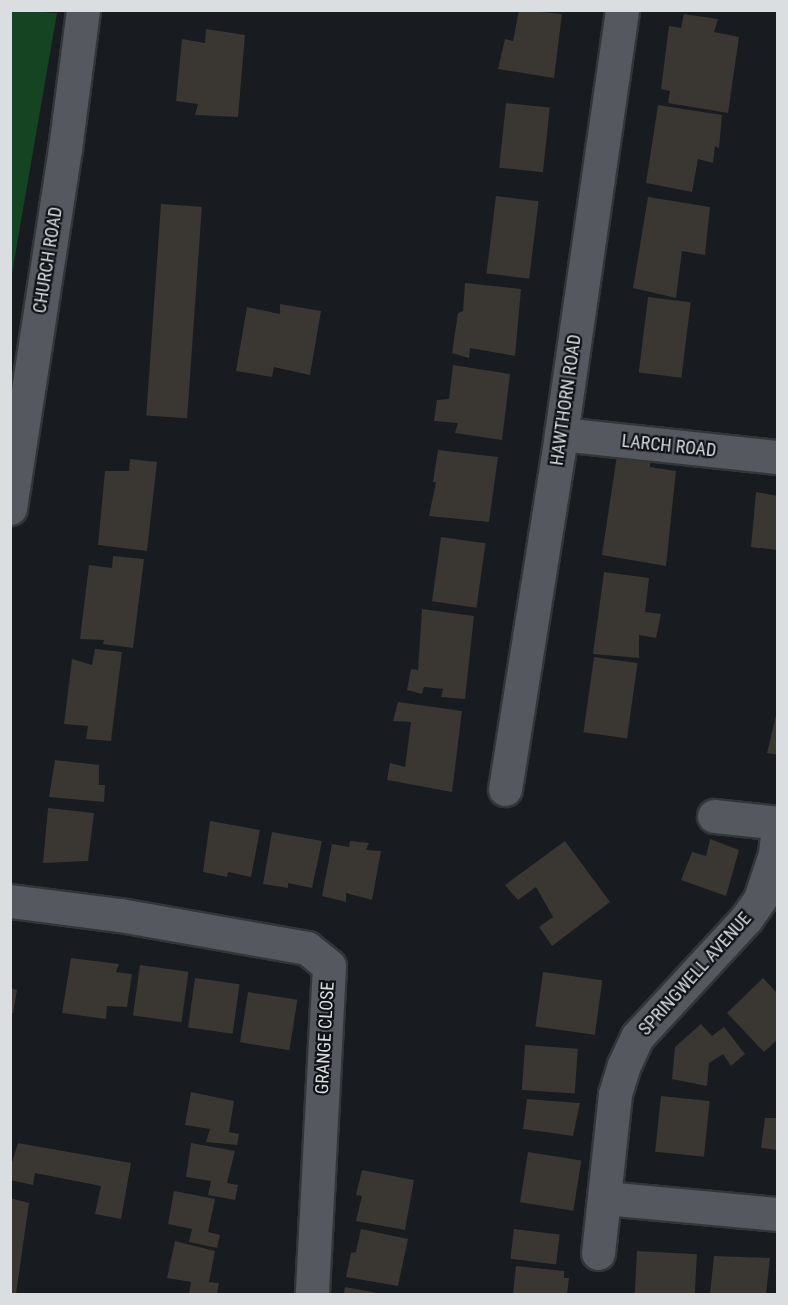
<!DOCTYPE html>
<html>
<head>
<meta charset="utf-8">
<style>
	body { margin:0 }
	#map { position:relative; width:788px; height:1305px; overflow:hidden; background:#181b20; font-family:"Roboto Condensed",sans-serif }
	div>[style] { position:absolute }
	[style*='--x'] { left:calc(var(--x)*1px); top:calc(var(--y)*1px); width:calc(var(--w)*1px); rotate:calc(var(--a)*1deg) }
	.green>* { inset:0; background:#144422 }
	.building>* { inset:0; background:#3a3631; transform-origin:0 0 }
	.roads { filter:drop-shadow(2px 0 #333639) drop-shadow(-2px 0 #333639) drop-shadow(0 2px #333639) drop-shadow(0 -2px #333639) }
	.minor>* { height:33px; margin:-16.5px; padding:0 16.5px; transform-origin:16.5px; border-radius:16.5px; background:#55595f }
	span { translate:-50% -50%; white-space:nowrap; text-align:center; line-height:1.15; -webkit-text-stroke:4.5px #0f1217; paint-order:stroke }
	.street-label { font-size:18px; color:#dbdee1 }
	.frame { position:absolute; inset:0; border:12px solid #dbdee1; pointer-events:none }
</style>
</head>
<body>
<div id="map">
	<div class="green">
		<i style="clip-path:polygon(11px 10px,57px 13px,11px 279px,10px 11px)"></i>
	</div>
	<div class="building">
		<i style="clip-path:polygon(519px 10px,562px 14px,554px 78px,498px 69px,505px 39px,513px 41px)"></i>
		<i style="clip-path:polygon(684px 14px,718px 19px,714px 32px,739px 37px,728px 113px,668px 103px,670px 91px,661px 89px,669px 26px,681px 28px)"></i>
		<i style="clip-path:polygon(206px 29px,245px 35px,238px 117px,195px 115px,198px 104px,176px 101px,182px 39px,205px 43px)"></i>
		<i style="left:506px;top:103px;width:44px;height:65px;rotate:6deg"></i>
		<i style="clip-path:polygon(658px 105px,722px 115px,719px 148px,715px 146px,713px 163px,698px 159px,692px 192px,646px 183px)"></i>
		<i style="left:496px;top:196px;width:43px;height:78px;rotate:7deg"></i>
		<i style="clip-path:polygon(648px 197px,710px 207px,705px 255px,682px 251px,676px 298px,633px 288px)"></i>
		<i style="left:161px;top:204px;width:41px;height:212px;rotate:4deg"></i>
		<i style="clip-path:polygon(465px 283px,521px 289px,515px 356px,470px 348px,469px 358px,452px 353px,458px 313px,463px 311px)"></i>
		<i style="left:648px;top:297px;width:43px;height:76px;rotate:7deg"></i>
		<i style="clip-path:polygon(280px 304px,321px 311px,310px 375px,274px 367px,272px 377px,236px 371px,247px 307px,280px 314px)"></i>
		<i style="clip-path:polygon(453px 365px,510px 374px,502px 440px,455px 433px,458px 423px,434px 421px,437px 400px,449px 399px)"></i>
		<i style="clip-path:polygon(438px 450px,498px 457px,489px 522px,429px 516px,436px 482px,433px 482px)"></i>
		<i style="clip-path:polygon(617px 455px,650px 460px,650px 467px,676px 471px,666px 566px,602px 555px)"></i>
		<i style="clip-path:polygon(130px 459px,157px 462px,147px 551px,98px 545px,105px 471px,129px 471px)"></i>
		<i style="clip-path:polygon(756px 492px,778px 496px,778px 550px,751px 547px)"></i>
		<i style="left:441px;top:537px;width:45px;height:65px;rotate:8deg"></i>
		<i style="clip-path:polygon(113px 556px,144px 559px,133px 648px,103px 644px,104px 640px,80px 639px,89px 565px,112px 568px)"></i>
		<i style="clip-path:polygon(604px 572px,649px 578px,645px 612px,661px 614px,656px 638px,639px 635px,639px 658px,593px 654px)"></i>
		<i style="clip-path:polygon(422px 609px,474px 616px,465px 699px,441px 697px,443px 689px,424px 687px,422px 694px,407px 690px,411px 669px,418px 670px)"></i>
		<i style="clip-path:polygon(95px 649px,122px 652px,111px 741px,86px 739px,88px 726px,64px 724px,72px 659px,92px 665px)"></i>
		<i style="left:594px;top:657px;width:44px;height:76px;rotate:8deg"></i>
		<i style="clip-path:polygon(398px 702px,462px 711px,452px 792px,387px 780px,390px 763px,405px 767px,411px 722px,393px 721px)"></i>
		<i style="clip-path:polygon(777px 711px,778px 712px,778px 755px,767px 753px)"></i>
		<i style="clip-path:polygon(55px 760px,99px 765px,99px 785px,105px 785px,104px 802px,49px 797px)"></i>
		<i style="clip-path:polygon(48px 808px,94px 813px,88px 861px,43px 863px)"></i>
		<i style="clip-path:polygon(210px 821px,260px 830px,251px 877px,228px 872px,227px 877px,203px 872px)"></i>
		<i style="clip-path:polygon(272px 832px,322px 841px,312px 888px,288px 883px,288px 888px,263px 884px)"></i>
		<i style="clip-path:polygon(710px 839px,739px 850px,726px 896px,681px 880px,692px 852px,706px 856px)"></i>
		<i style="clip-path:polygon(350px 841px,369px 843px,366px 850px,381px 851px,372px 900px,346px 893px,346px 902px,322px 896px,332px 844px,349px 847px)"></i>
		<i style="clip-path:polygon(565px 841px,610px 902px,552px 946px,539px 927px,553px 917px,536px 887px,518px 900px,505px 885px)"></i>
		<i style="clip-path:polygon(71px 958px,119px 964px,116px 972px,132px 974px,127px 1007px,107px 1006px,106px 1019px,62px 1013px)"></i>
		<i style="left:140px;top:965px;width:49px;height:51px;rotate:8deg"></i>
		<i style="left:543px;top:972px;width:60px;height:55px;rotate:8deg"></i>
		<i style="left:195px;top:978px;width:45px;height:50px;rotate:8deg"></i>
		<i style="clip-path:polygon(763px 978px,778px 994px,778px 1039px,764px 1052px,727px 1013px)"></i>
		<i style="clip-path:polygon(10px 988px,17px 990px,13px 1013px,10px 1013px)"></i>
		<i style="left:248px;top:992px;width:50px;height:51px;rotate:9deg"></i>
		<i style="clip-path:polygon(701px 1024px,712px 1036px,724px 1027px,745px 1054px,731px 1066px,723px 1054px,709px 1063px,707px 1086px,672px 1079px,675px 1047px)"></i>
		<i style="left:525px;top:1045px;width:53px;height:45px;rotate:4deg"></i>
		<i style="clip-path:polygon(191px 1092px,234px 1101px,229px 1132px,239px 1134px,237px 1145px,206px 1142px,210px 1129px,185px 1125px)"></i>
		<i style="left:661px;top:1096px;width:49px;height:56px;rotate:6deg"></i>
		<i style="clip-path:polygon(527px 1099px,580px 1103px,573px 1136px,523px 1129px)"></i>
		<i style="clip-path:polygon(765px 1118px,778px 1118px,778px 1150px,761px 1148px)"></i>
		<i style="clip-path:polygon(18px 1143px,131px 1163px,121px 1219px,95px 1214px,101px 1186px,35px 1173px,33px 1185px,10px 1180px,10px 1169px)"></i>
		<i style="clip-path:polygon(191px 1143px,235px 1151px,227px 1183px,238px 1185px,235px 1200px,208px 1195px,211px 1181px,186px 1177px)"></i>
		<i style="left:528px;top:1152px;width:54px;height:51px;rotate:9deg"></i>
		<i style="clip-path:polygon(362px 1170px,414px 1180px,405px 1230px,356px 1221px,362px 1196px,356px 1195px)"></i>
		<i style="clip-path:polygon(174px 1191px,215px 1199px,208px 1232px,220px 1235px,217px 1248px,189px 1242px,192px 1229px,168px 1224px)"></i>
		<i style="clip-path:polygon(10px 1198px,29px 1203px,16px 1294px,10px 1294px)"></i>
		<i style="clip-path:polygon(361px 1229px,408px 1239px,398px 1286px,346px 1277px,351px 1253px,356px 1252px)"></i>
		<i style="left:514px;top:1229px;width:46px;height:30px;rotate:7deg"></i>
		<i style="clip-path:polygon(175px 1241px,215px 1251px,209px 1282px,219px 1283px,217px 1294px,189px 1294px,191px 1282px,167px 1278px)"></i>
		<i style="left:637px;top:1251px;width:60px;height:43px;rotate:3deg"></i>
		<i style="clip-path:polygon(714px 1256px,770px 1258px,766px 1294px,710px 1294px)"></i>
		<i style="clip-path:polygon(516px 1266px,564px 1271px,564px 1278px,569px 1278px,567px 1294px,513px 1294px)"></i>
		<i style="clip-path:polygon(345px 1287px,377px 1293px,377px 1294px,344px 1294px)"></i>
	</div>
	<div class="roads">
		<div class="minor">
			<i style="--x:561;--y:434;--w:218;--a:6.1"></i>
			<i style="--x:10;--y:508;--w:363;--a:-81.3"></i>
			<i style="--x:65;--y:149;--w:140;--a:-82.6"></i>
			<i style="--x:505;--y:789;--w:359;--a:-81"></i>
			<i style="--x:561;--y:434;--w:428;--a:-81.8"></i>
			<i style="--x:714;--y:816;--w:64;--a:6.2"></i>
			<i style="--x:10;--y:901;--w:111;--a:7.3"></i>
			<i style="--x:120;--y:915;--w:190;--a:10"></i>
			<i style="--x:307;--y:948;--w:28;--a:39"></i>
			<i style="--x:329;--y:966;--w:328;--a:93"></i>
			<i style="--x:605;--y:1198;--w:174;--a:5.3"></i>
			<i style="--x:598;--y:1253;--w:160;--a:-83.9"></i>
			<i style="--x:615;--y:1094;--w:30;--a:-73"></i>
			<i style="--x:624;--y:1065;--w:31;--a:-65"></i>
			<i style="--x:637;--y:1037;--w:161;--a:-47.3"></i>
			<i style="--x:746;--y:919;--w:24;--a:-55"></i>
			<i style="--x:760;--y:899;--w:47;--a:-71.6"></i>
			<i style="--x:775;--y:854;--w:31;--a:-84"></i>
		</div>
	</div>
	<div class="street-label">
		<span style="left:48px;top:260px;rotate:-81deg">CHURCH ROAD</span>
		<span style="left:566px;top:400px;rotate:-82deg">HAWTHORN ROAD</span>
		<span style="left:669px;top:446px;rotate:6deg">LARCH ROAD</span>
		<span style="left:695px;top:974px;rotate:-48deg">SPRINGWELL AVENUE</span>
		<span style="left:325px;top:1038px;rotate:-87deg">GRANGE CLOSE</span>
	</div>
	<div class="frame"></div>
</div>
</body>
</html>
